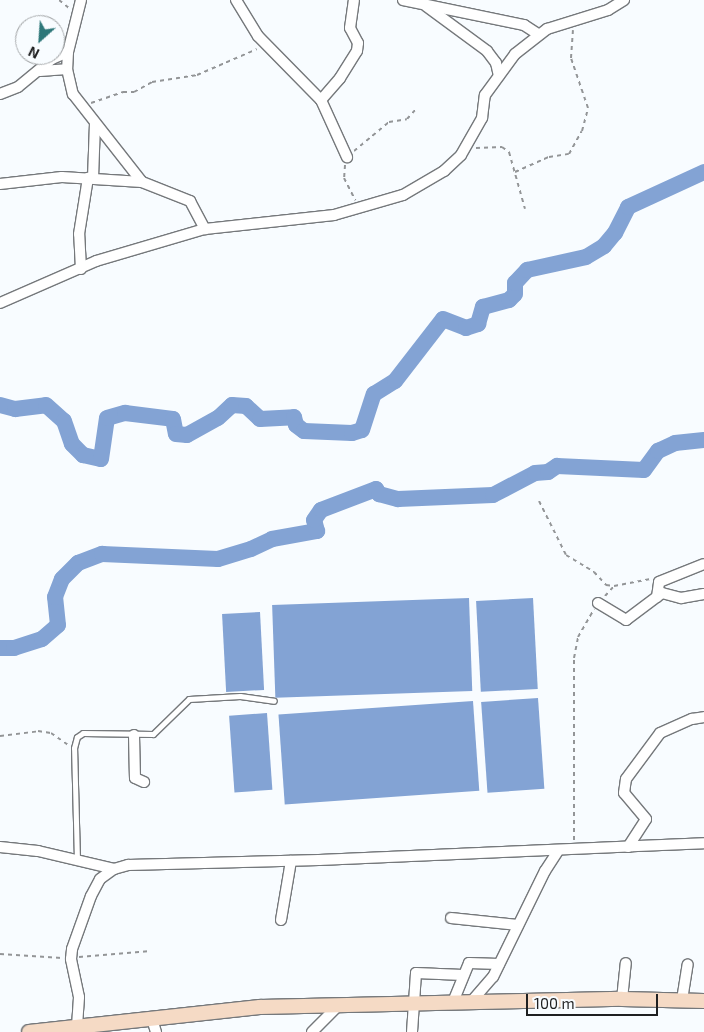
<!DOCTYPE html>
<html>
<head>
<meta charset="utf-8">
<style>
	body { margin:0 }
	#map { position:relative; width:704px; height:1032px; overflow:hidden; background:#f8fcff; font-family:"Exo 2",sans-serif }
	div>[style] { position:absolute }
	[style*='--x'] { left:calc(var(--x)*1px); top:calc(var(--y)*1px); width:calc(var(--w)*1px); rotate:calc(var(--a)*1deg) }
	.water>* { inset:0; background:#83a3d4; transform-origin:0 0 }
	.river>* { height:16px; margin:-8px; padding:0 8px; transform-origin:8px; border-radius:8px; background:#83a3d4 }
	.path>* { height:2px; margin-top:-1px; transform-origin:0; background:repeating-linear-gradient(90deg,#939597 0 4px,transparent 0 8px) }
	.roads { filter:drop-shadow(1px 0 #75787b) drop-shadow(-1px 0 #75787b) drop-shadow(0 1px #75787b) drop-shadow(0 -1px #75787b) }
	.lane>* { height:5px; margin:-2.5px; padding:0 2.5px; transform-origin:2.5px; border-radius:2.5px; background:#fff }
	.street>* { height:10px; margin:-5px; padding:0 5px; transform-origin:5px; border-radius:5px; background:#fff }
	.secondary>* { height:14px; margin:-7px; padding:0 7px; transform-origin:7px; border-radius:7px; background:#f5dac5 }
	span { translate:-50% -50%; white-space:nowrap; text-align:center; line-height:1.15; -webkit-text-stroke:5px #f8fcff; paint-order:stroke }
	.north { position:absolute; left:15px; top:15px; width:50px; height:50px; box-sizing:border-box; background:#f8fcff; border:1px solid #a1a4a6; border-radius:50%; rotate:206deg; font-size:14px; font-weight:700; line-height:20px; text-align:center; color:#1f2021 }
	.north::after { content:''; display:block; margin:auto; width:18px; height:22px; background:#2d7779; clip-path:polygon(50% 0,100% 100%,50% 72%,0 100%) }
	.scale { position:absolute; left:526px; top:994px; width:132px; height:22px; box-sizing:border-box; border:2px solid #1f2021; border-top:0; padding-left:6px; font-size:15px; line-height:18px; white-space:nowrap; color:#1f2021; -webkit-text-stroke:4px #f8fcff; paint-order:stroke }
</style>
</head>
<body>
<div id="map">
	<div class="water">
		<i style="left:469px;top:598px;width:93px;height:197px;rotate:88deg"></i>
		<i style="left:533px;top:598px;width:91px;height:57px;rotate:87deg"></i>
		<i style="left:260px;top:612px;width:78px;height:38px;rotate:87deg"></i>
		<i style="left:538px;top:698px;width:91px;height:57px;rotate:86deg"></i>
		<i style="left:473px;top:701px;width:90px;height:195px;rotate:86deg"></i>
		<i style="left:267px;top:713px;width:77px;height:38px;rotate:86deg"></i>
	</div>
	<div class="river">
		<i style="--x:0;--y:405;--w:16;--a:15"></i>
		<i style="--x:15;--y:409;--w:31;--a:-7"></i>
		<i style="--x:46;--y:405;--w:24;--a:42"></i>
		<i style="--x:64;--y:421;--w:24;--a:71"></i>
		<i style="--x:72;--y:444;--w:16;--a:45"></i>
		<i style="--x:83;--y:455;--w:18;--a:13"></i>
		<i style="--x:101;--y:459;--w:41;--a:-81.7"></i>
		<i style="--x:107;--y:418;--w:19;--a:-16"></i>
		<i style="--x:125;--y:413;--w:48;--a:7.1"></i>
		<i style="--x:173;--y:419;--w:15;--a:79"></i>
		<i style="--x:176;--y:434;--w:11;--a:5"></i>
		<i style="--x:187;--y:435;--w:35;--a:-29"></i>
		<i style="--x:218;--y:418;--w:19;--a:-43"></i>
		<i style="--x:232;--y:405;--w:14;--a:4"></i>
		<i style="--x:246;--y:406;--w:19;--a:43"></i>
		<i style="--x:260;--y:419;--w:34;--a:-3"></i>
		<i style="--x:294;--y:417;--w:8;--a:76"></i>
		<i style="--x:296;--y:425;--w:10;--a:37"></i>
		<i style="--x:304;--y:431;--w:48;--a:2.4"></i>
		<i style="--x:352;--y:433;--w:10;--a:-17"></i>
		<i style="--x:362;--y:430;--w:38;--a:-72"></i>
		<i style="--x:374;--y:394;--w:25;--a:-32"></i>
		<i style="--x:395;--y:381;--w:78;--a:-52.3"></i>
		<i style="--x:443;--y:319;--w:25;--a:21"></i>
		<i style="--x:466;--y:328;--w:13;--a:-18"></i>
		<i style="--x:478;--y:324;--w:18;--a:-74"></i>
		<i style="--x:483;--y:307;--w:27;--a:-15"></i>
		<i style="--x:509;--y:300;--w:8;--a:-45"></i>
		<i style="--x:515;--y:294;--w:11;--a:-90"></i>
		<i style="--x:515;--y:283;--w:18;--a:-47"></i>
		<i style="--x:527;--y:270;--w:60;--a:-12.4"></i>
		<i style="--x:586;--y:257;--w:21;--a:-31"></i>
		<i style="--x:604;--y:246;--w:17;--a:-50"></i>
		<i style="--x:615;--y:233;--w:29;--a:-63"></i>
		<i style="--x:628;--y:207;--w:84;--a:-24.7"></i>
		<i style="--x:0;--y:648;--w:14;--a:0"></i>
		<i style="--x:14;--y:648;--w:29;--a:-18"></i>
		<i style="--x:42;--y:639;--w:21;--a:-41"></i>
		<i style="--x:58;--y:625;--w:28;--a:-96"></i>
		<i style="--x:55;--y:597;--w:19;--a:-69"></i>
		<i style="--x:62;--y:579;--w:23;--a:-45"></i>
		<i style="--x:78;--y:563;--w:26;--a:-21"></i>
		<i style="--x:102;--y:554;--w:116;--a:2.5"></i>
		<i style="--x:218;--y:559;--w:34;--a:-17"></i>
		<i style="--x:251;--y:549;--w:23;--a:-25"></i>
		<i style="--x:272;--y:539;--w:46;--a:-10.1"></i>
		<i style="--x:317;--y:531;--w:11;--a:-105"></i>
		<i style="--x:314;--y:520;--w:12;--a:-55"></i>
		<i style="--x:321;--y:510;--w:59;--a:-20.9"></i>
		<i style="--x:376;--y:489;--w:6;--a:59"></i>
		<i style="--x:379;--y:494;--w:20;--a:15"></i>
		<i style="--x:398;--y:499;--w:95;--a:-2.4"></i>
		<i style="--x:493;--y:495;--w:47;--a:-27.6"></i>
		<i style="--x:535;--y:473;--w:13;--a:-4"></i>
		<i style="--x:548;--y:472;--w:11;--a:-34"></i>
		<i style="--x:557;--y:466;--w:87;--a:2.6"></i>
		<i style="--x:644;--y:470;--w:24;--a:-54"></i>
		<i style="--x:658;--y:451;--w:19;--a:-25"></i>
		<i style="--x:675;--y:443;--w:29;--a:-6"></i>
	</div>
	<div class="path">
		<i style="--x:59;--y:0;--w:14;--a:39"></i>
		<i style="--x:91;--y:103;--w:34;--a:-19"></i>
		<i style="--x:123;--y:92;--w:11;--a:0"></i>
		<i style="--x:134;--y:92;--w:21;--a:-29"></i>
		<i style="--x:152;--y:82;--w:46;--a:-8.8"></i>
		<i style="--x:197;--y:75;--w:65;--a:-23.4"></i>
		<i style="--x:476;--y:148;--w:26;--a:-2"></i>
		<i style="--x:502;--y:147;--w:9;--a:36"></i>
		<i style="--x:509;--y:152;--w:59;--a:74.3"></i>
		<i style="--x:354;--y:151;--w:45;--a:-39.6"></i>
		<i style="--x:389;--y:122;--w:18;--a:-9"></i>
		<i style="--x:407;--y:119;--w:15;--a:-48"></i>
		<i style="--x:345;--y:165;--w:13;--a:94"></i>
		<i style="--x:344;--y:178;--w:25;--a:63"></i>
		<i style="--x:515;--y:172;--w:37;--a:-24"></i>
		<i style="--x:549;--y:157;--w:20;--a:-9"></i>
		<i style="--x:569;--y:154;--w:26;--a:-61"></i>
		<i style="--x:582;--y:131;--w:24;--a:-75"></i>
		<i style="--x:588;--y:108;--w:53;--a:-108.8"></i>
		<i style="--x:571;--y:58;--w:28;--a:-86"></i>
		<i style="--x:539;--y:501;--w:60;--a:63.4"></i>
		<i style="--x:566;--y:555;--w:33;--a:31"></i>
		<i style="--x:594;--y:572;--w:18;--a:47"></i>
		<i style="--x:606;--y:585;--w:8;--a:7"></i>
		<i style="--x:614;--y:586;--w:37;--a:-11"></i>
		<i style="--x:605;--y:596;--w:13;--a:-48"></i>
		<i style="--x:0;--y:736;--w:38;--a:-7"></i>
		<i style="--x:38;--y:731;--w:13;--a:9"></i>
		<i style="--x:51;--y:733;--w:21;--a:35"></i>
		<i style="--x:574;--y:840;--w:182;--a:-90"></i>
		<i style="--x:574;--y:658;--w:21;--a:-79"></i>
		<i style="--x:578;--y:637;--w:32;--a:-60"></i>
		<i style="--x:0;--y:954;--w:62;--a:3.7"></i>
		<i style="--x:79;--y:957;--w:72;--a:-4.8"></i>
	</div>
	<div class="roads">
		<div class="lane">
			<i style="--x:77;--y:860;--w:112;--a:-91.5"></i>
			<i style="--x:74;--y:748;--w:11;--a:-75"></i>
			<i style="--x:77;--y:737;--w:7;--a:-34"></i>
			<i style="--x:83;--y:733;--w:70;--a:0.8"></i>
			<i style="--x:153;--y:734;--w:50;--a:-44.2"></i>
			<i style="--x:189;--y:699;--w:51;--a:-3.4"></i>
			<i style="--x:240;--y:696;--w:34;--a:8"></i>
		</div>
		<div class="street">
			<i style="--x:81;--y:0;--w:54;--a:104"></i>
			<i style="--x:68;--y:52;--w:17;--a:93"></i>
			<i style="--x:67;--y:69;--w:26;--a:77"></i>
			<i style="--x:73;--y:94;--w:112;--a:51.9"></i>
			<i style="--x:236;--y:0;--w:42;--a:58.6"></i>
			<i style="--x:258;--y:36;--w:90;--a:45.5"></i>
			<i style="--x:321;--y:100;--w:63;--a:65.5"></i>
			<i style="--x:403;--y:0;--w:124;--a:11.7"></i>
			<i style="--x:524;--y:25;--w:17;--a:33"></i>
			<i style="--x:426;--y:6;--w:76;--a:36.4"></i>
			<i style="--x:487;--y:51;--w:15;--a:53"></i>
			<i style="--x:496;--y:63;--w:13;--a:77"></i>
			<i style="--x:40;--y:71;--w:27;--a:-4"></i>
			<i style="--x:0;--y:94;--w:19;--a:-21"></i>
			<i style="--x:18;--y:87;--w:44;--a:-39.5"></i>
			<i style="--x:52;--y:59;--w:17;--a:-24"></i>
			<i style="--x:321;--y:100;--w:29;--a:-49"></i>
			<i style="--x:340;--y:78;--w:32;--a:-58"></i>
			<i style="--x:357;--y:51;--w:8;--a:-83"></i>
			<i style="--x:358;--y:43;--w:17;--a:-118"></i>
			<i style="--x:350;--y:28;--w:28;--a:-82"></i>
			<i style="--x:93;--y:178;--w:55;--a:-87.9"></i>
			<i style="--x:0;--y:184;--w:62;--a:-6.4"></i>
			<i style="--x:62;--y:177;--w:80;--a:3.6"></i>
			<i style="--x:142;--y:182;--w:52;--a:21.6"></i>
			<i style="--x:190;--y:201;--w:32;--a:62"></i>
			<i style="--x:81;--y:269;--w:35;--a:-93"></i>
			<i style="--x:79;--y:234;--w:57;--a:-80.9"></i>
			<i style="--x:0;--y:303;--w:105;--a:-23.6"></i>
			<i style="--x:96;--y:261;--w:114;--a:-16.4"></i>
			<i style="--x:205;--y:229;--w:130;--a:-6.2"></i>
			<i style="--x:334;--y:215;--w:72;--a:-16.2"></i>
			<i style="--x:403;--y:195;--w:48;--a:-30.3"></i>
			<i style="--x:444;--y:171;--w:23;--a:-43"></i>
			<i style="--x:461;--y:155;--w:43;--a:-60.4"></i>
			<i style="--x:482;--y:118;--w:23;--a:-83"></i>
			<i style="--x:485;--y:95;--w:51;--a:-53.8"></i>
			<i style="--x:515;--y:54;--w:41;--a:-38"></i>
			<i style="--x:547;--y:29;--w:64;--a:-17.3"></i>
			<i style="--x:608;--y:10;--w:19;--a:-32"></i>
			<i style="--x:657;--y:597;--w:15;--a:-82"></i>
			<i style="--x:659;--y:582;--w:48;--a:-21.8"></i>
			<i style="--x:598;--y:603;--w:33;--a:31"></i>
			<i style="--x:626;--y:620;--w:45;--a:-36.9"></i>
			<i style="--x:662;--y:593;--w:20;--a:15"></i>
			<i style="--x:681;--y:598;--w:23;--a:-10"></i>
			<i style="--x:134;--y:735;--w:43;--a:88.7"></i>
			<i style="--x:135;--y:778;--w:10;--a:24"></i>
			<i style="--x:0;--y:847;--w:38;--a:6"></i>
			<i style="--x:38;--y:851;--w:78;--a:13.3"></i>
			<i style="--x:628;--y:847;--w:33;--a:-57"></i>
			<i style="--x:646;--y:819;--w:34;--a:-130"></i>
			<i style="--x:624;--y:793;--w:14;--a:-82"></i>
			<i style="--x:626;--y:779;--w:57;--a:-53.5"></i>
			<i style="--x:660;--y:733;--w:35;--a:-24"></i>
			<i style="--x:692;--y:719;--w:12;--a:-9"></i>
			<i style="--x:451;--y:918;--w:67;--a:6"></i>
			<i style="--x:281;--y:920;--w:60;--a:-80.4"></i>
			<i style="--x:622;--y:999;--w:36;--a:-84"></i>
			<i style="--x:682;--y:1000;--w:36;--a:-81"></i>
			<i style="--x:453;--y:1002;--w:42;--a:-67.7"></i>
			<i style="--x:469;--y:963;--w:30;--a:2"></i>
			<i style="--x:471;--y:1002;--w:33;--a:-49"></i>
			<i style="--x:493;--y:977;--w:118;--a:-63.9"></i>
			<i style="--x:545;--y:871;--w:24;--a:-57"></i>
			<i style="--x:152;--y:1019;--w:14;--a:73"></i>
			<i style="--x:77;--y:1026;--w:29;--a:-86"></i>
			<i style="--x:79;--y:997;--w:39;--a:-102"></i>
			<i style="--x:71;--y:959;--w:10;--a:-84"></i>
			<i style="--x:72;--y:949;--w:56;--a:-70.3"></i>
			<i style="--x:91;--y:896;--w:19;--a:-62"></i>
			<i style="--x:100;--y:879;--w:17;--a:-36"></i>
			<i style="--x:114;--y:869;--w:15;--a:-16"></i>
			<i style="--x:128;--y:865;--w:191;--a:-1.5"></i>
			<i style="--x:319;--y:860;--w:385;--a:-2.5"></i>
			<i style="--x:312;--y:1032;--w:37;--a:-45"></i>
			<i style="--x:412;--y:1032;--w:59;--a:-86.1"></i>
			<i style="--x:416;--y:973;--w:47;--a:2.4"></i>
		</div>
		<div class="secondary">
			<i style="--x:29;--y:1032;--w:232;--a:-6.2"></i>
			<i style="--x:260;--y:1007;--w:362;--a:-1.3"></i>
			<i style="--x:622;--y:999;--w:82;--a:1.4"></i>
		</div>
	</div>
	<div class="north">N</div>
	<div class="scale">100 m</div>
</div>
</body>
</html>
